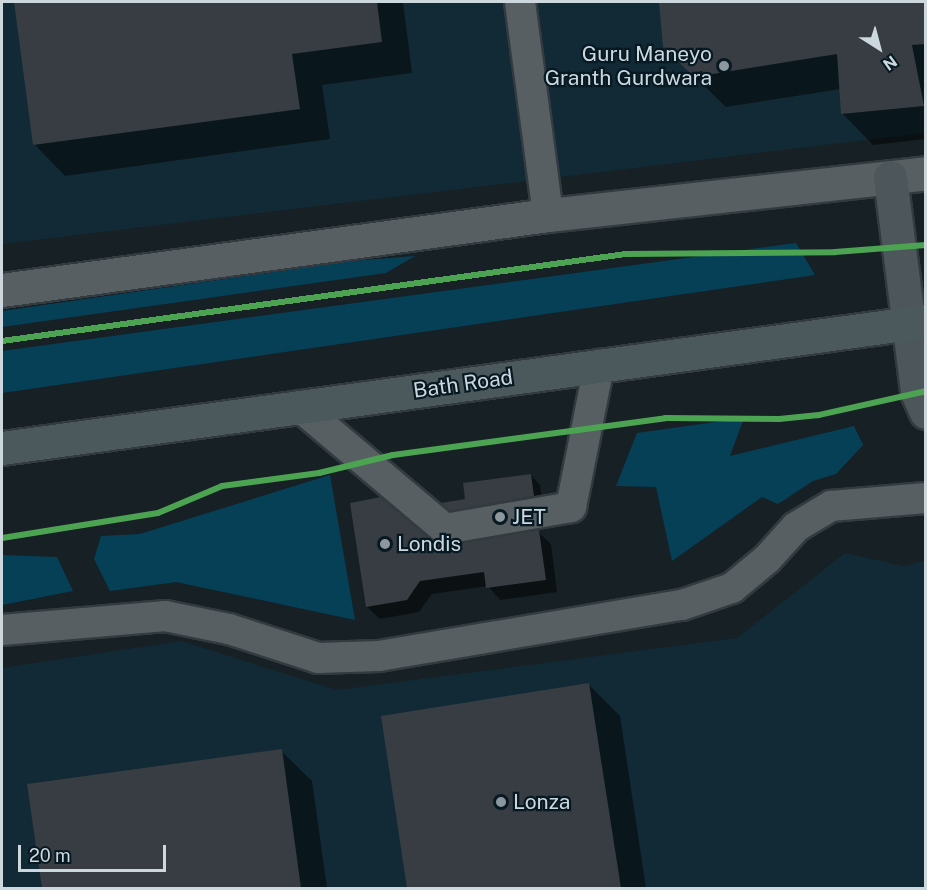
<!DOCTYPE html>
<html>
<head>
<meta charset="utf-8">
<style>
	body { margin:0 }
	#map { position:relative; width:927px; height:890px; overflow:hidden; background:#162025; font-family:"Public Sans",sans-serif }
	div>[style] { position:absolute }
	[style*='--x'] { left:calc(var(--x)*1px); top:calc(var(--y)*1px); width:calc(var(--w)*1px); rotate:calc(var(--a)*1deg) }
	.built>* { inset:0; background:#122a35 }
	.green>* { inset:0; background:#064057 }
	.shadow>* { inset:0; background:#0007 }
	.building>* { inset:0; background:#373d42 }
	.roads { filter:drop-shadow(2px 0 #333b40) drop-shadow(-2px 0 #333b40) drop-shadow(0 2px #333b40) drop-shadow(0 -2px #333b40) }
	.lane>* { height:30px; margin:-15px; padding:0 15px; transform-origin:15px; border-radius:15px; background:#575f63 }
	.street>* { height:33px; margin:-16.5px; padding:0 16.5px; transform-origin:16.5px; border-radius:16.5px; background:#575f63 }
	.secondary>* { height:33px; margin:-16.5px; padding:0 16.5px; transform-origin:16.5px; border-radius:16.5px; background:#4d575b }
	.primary>* { height:33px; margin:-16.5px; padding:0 16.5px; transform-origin:16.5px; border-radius:16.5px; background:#4c595c }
	.cycleway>* { height:6px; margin:-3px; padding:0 3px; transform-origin:3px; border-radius:3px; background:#4ca352 }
	.dots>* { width:16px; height:16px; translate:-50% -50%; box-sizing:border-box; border:3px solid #071922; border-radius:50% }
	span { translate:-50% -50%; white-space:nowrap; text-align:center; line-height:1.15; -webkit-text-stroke:4.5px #071922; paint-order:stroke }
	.poi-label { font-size:21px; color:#ccd8de }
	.right { translate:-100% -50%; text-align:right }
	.left { translate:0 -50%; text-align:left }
	.street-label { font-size:21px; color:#ccd8de }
	.frame { position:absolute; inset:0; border:3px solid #ccd8de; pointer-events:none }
	.north { position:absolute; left:849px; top:18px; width:60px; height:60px; -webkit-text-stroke:4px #071922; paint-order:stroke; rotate:144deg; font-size:16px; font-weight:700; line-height:24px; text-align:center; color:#ccd8de }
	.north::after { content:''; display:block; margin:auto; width:21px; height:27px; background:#ccd8de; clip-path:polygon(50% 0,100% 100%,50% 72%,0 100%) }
	.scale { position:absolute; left:18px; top:845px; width:148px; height:27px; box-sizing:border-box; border:3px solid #ccd8de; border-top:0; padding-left:8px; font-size:18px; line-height:21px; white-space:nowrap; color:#ccd8de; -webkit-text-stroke:4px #071922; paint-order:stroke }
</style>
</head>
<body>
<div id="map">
	<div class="built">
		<i style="clip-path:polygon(2px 2px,925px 2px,925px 133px,2px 244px)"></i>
		<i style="clip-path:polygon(845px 553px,902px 566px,925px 561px,925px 888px,2px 888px,2px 668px,181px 641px,337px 690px,737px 638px)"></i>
	</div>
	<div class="green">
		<i style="clip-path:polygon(796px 243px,815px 275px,2px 393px,2px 351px)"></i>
		<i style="clip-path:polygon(415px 256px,386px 273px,2px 327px,2px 311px,351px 261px)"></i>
		<i style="clip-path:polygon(744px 418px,730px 456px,854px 426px,863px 445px,836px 474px,813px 481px,778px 504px,762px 497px,672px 561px,656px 487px,616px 486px,637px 433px)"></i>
		<i style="clip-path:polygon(330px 475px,355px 620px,176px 582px,110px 591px,94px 559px,101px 536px,140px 534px)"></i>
		<i style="clip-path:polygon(2px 555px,57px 557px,73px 591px,2px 605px)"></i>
	</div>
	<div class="shadow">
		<i style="clip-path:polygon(15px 2px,403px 2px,412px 73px,322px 85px,330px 139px,65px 176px,35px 145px)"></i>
		<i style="clip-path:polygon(661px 2px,926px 2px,926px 139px,873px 145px,843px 114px,841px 89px,726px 107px,664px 47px)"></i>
		<i style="clip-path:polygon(531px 475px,540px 485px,543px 505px,461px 520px,444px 504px,466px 501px)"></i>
		<i style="clip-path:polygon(538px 532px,551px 544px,557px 592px,500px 600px,488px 586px,432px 594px,419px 612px,380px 619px,367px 607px,441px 547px)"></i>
		<i style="clip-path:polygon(589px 685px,620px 716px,646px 888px,409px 888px,382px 717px)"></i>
		<i style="clip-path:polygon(281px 751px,312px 781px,327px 888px,43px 888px,29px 786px)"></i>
	</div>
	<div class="building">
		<i style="clip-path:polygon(14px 2px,377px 2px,382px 42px,292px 54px,300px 109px,33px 145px)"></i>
		<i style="clip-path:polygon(659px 2px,926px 2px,926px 44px,912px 45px,924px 106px,841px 114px,837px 54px,694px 77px,663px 47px)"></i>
		<i style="clip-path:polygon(531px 474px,534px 496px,450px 511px,441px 503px,465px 499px,463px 483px)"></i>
		<i style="clip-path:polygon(381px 497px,441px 546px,539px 530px,546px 580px,486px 588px,484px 572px,420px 581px,407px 600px,366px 607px,350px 503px)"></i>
		<i style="clip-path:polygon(589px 683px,621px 888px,407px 888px,381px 716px)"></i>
		<i style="clip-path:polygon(282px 749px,301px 888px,42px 888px,27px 784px)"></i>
	</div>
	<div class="roads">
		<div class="lane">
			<i style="--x:520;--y:2;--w:215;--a:82.5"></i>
			<i style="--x:299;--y:406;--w:191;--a:40.1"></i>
			<i style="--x:445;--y:529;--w:128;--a:-9.9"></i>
			<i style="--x:571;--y:507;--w:145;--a:-78.8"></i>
			<i style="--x:2;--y:630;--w:164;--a:-4.9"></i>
			<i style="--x:165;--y:616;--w:65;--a:11.5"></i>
			<i style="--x:229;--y:629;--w:94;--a:18"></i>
			<i style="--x:318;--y:658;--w:61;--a:-1.9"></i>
			<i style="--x:379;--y:656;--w:307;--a:-9.6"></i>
			<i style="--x:682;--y:605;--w:53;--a:-18.8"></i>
			<i style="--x:732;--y:588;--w:45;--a:-39.6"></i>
			<i style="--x:767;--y:559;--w:43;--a:-47.8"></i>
			<i style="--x:796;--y:527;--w:41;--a:-31"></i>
			<i style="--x:831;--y:506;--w:95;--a:-4.8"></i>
		</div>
		<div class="street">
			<i style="--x:2;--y:290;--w:551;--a:-7.82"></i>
			<i style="--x:548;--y:215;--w:380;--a:-6.3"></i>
		</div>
		<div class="secondary">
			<i style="--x:890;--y:177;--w:217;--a:82.8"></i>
			<i style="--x:917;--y:392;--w:22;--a:66"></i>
		</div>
		<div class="primary">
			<i style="--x:2;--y:448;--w:933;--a:-7.83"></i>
		</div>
	</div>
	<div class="cycleway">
		<i style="--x:2;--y:341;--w:630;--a:-7.94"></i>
		<i style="--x:626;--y:254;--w:209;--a:-0.5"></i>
		<i style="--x:835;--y:252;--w:91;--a:-4.4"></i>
		<i style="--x:2;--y:538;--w:158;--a:-9.1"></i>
		<i style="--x:158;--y:513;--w:69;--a:-22.9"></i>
		<i style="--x:222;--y:486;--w:98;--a:-7.6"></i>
		<i style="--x:319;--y:473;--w:76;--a:-13.7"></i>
		<i style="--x:393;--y:455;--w:275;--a:-7.7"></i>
		<i style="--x:665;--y:418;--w:114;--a:0.5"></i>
		<i style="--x:779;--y:419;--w:40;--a:-5.7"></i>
		<i style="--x:819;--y:415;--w:110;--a:-12.6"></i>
	</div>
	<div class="dots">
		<i style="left:724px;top:66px;background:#8c989d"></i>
		<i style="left:500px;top:517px;background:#8c989d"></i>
		<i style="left:385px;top:544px;background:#8c989d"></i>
		<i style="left:501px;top:802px;background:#8c989d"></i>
	</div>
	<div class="poi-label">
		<span class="right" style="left:712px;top:66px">Guru Maneyo<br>Granth Gurdwara</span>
		<span class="left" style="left:512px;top:517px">JET</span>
		<span class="left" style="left:397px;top:544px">Londis</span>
		<span class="left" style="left:513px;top:802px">Lonza</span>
	</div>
	<div class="street-label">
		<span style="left:463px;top:384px;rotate:-8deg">Bath Road</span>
	</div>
	<div class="frame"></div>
	<div class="north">N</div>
	<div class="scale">20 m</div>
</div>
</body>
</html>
